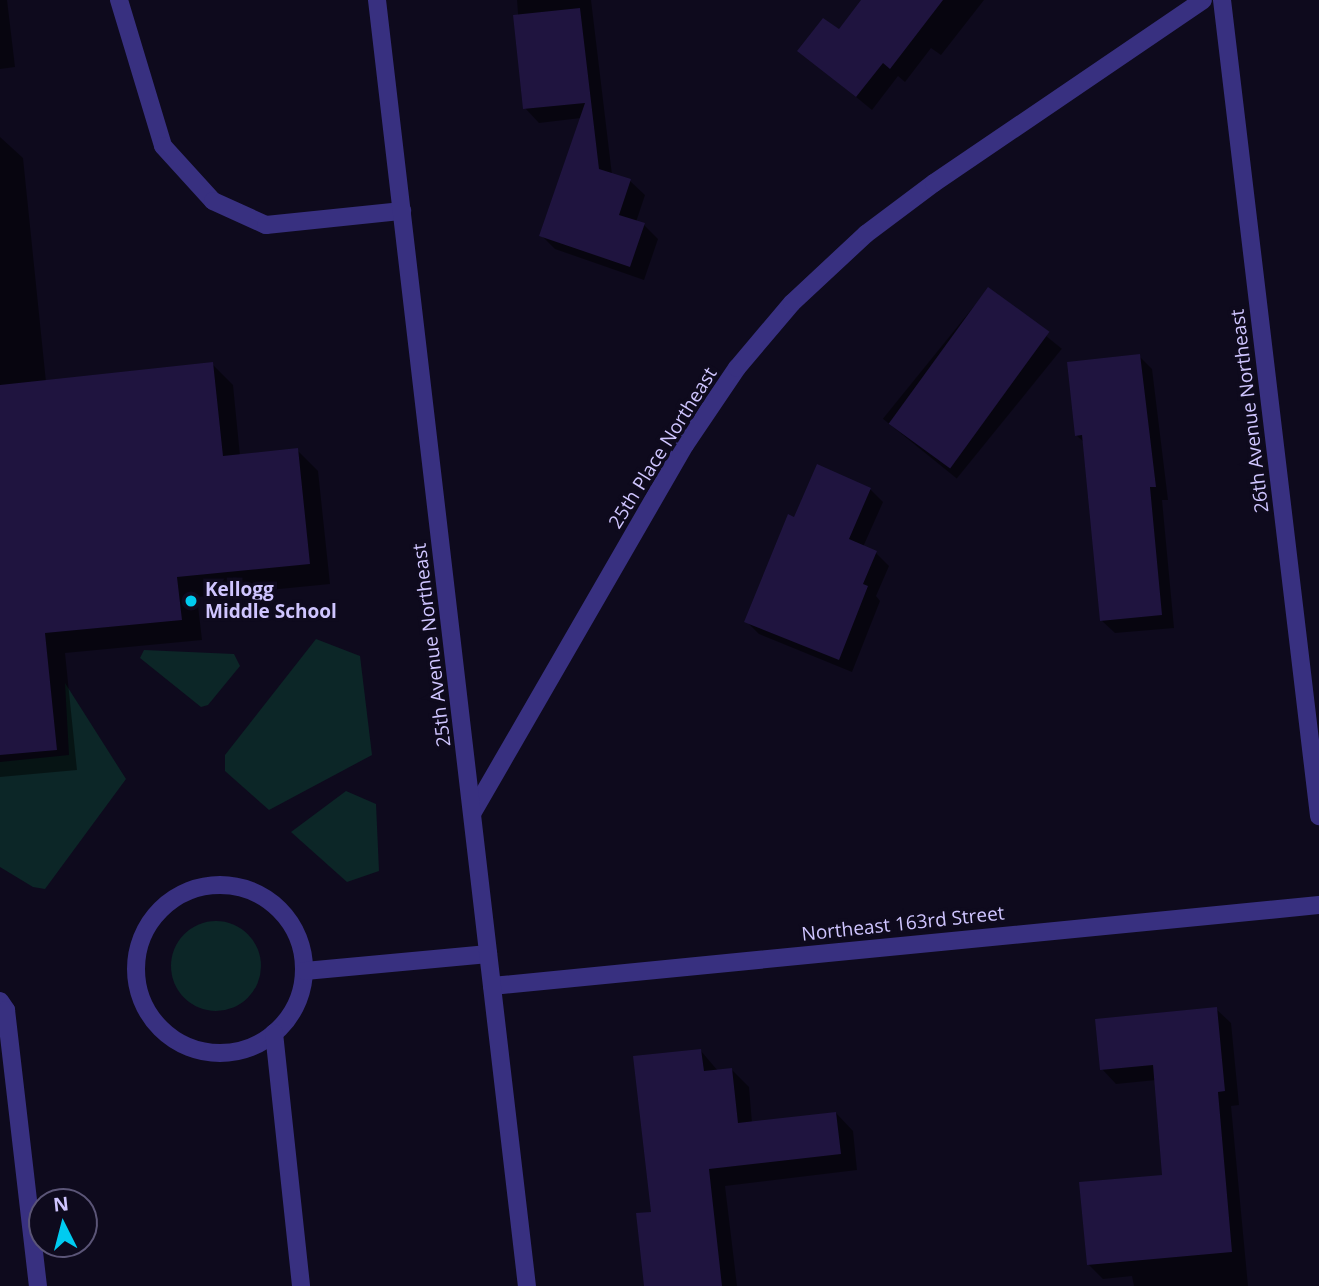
<!DOCTYPE html>
<html>
<head>
<meta charset="utf-8">
<style>
	body { margin:0 }
	#map { position:relative; width:1319px; height:1286px; overflow:hidden; background:#0e0a1d; font-family:"Open Sans",sans-serif }
	div>[style] { position:absolute }
	[style*='--x'] { left:calc(var(--x)*1px); top:calc(var(--y)*1px); width:calc(var(--w)*1px); rotate:calc(var(--a)*1deg) }
	.green>* { inset:0; background:#0c2627 }
	.round { border-radius:50% }
	.shadow>* { inset:0; background:#0007; transform-origin:0 0 }
	.building>* { inset:0; background:#1f143f; transform-origin:0 0 }
	.service>* { height:18px; margin:-9px; padding:0 9px; transform-origin:9px; border-radius:9px; background:#383080 }
	.service>.ring { margin:-9px; padding:0; box-sizing:content-box; background:none; border:18px solid #383080; border-radius:50% }
	.minor>* { height:18px; margin:-9px; padding:0 9px; transform-origin:9px; border-radius:9px; background:#383080 }
	.tertiary>* { height:18px; margin:-9px; padding:0 9px; transform-origin:9px; border-radius:9px; background:#383080 }
	.dots>* { width:19px; height:19px; translate:-50% -50%; box-sizing:border-box; border:4px solid #0e0a1d; border-radius:50% }
	span { translate:-50% -50%; white-space:nowrap; text-align:center; line-height:1.15; -webkit-text-stroke:7px #0e0a1d; paint-order:stroke }
	.street-label { font-size:19px; color:#cfc5ff }
	.poi-label { font-size:19px; color:#cfc5ff; font-weight:700 }
	.left { translate:0 -50%; text-align:left }
	.north { position:absolute; left:28px; top:1188px; width:70px; height:70px; box-sizing:border-box; background:#0e0a1d; border:2px solid #5b5577; border-radius:50%; rotate:354deg; font-size:19px; font-weight:700; line-height:28px; text-align:center; color:#cfc5ff }
	.north::after { content:''; display:block; margin:auto; width:24px; height:32px; background:#00cbf0; clip-path:polygon(50% 0,100% 100%,50% 72%,0 100%) }
</style>
</head>
<body>
<div id="map">
	<div class="green">
		<i style="clip-path:polygon(316px 639px,360px 656px,372px 755px,269px 810px,225px 771px,225px 755px)"></i>
		<i style="clip-path:polygon(144px 650px,234px 654px,240px 666px,208px 705px,201px 707px,140px 658px)"></i>
		<i style="clip-path:polygon(65px 683px,126px 779px,45px 889px,33px 887px,0 867px,0 762px,69px 755px)"></i>
		<i style="clip-path:polygon(346px 791px,376px 804px,379px 871px,347px 882px,291px 832px)"></i>
		<i class="round" style="left:171px;top:921px;width:90px;height:90px"></i>
	</div>
	<div class="shadow">
		<i style="clip-path:polygon(0 0,7px 0,15px 67px,0 69px)"></i>
		<i style="clip-path:polygon(517px 0,591px 0,612px 175px,630px 181px,645px 195px,636px 222px,644px 225px,658px 239px,644px 280px,555px 249px,541px 235px,581px 118px,539px 123px,525px 108px)"></i>
		<i style="clip-path:polygon(863px 0,984px 0,941px 55px,931px 48px,905px 82px,898px 76px,872px 110px,800px 51px,839px 31px)"></i>
		<i style="clip-path:polygon(0 137px,23px 158px,46px 382px,212px 364px,233px 385px,240px 456px,297px 450px,318px 471px,330px 584px,197px 597px,202px 640px,65px 653px,77px 770px,0 777px)"></i>
		<i style="left:988px;top:289px;width:95px;height:167px;rotate:39deg"></i>
		<i style="clip-path:polygon(1139px 356px,1152px 369px,1168px 500px,1162px 500px,1174px 628px,1115px 633px,1101px 620px,1085px 443px,1076px 435px)"></i>
		<i style="clip-path:polygon(870px 489px,883px 502px,863px 547px,876px 553px,889px 566px,876px 596px,880px 601px,852px 672px,759px 634px,746px 621px,795px 519px)"></i>
		<i style="clip-path:polygon(1216px 1009px,1231px 1023px,1239px 1105px,1231px 1106px,1248px 1286px,1134px 1286px,1132px 1276px,1103px 1279px,1088px 1264px,1164px 1176px,1156px 1080px,1116px 1084px,1102px 1069px)"></i>
		<i style="clip-path:polygon(701px 1051px,718px 1071px,732px 1070px,749px 1087px,752px 1123px,836px 1113px,853px 1131px,857px 1170px,725px 1186px,737px 1286px,646px 1286px,653px 1213px)"></i>
	</div>
	<div class="building">
		<i style="clip-path:polygon(861px 0,943px 0,890px 69px,883px 63px,856px 97px,797px 51px,823px 18px,839px 29px)"></i>
		<i style="clip-path:polygon(580px 8px,599px 169px,631px 179px,619px 215px,645px 223px,630px 267px,539px 236px,585px 103px,523px 109px,513px 15px)"></i>
		<i style="left:988px;top:287px;width:76px;height:169px;rotate:36deg"></i>
		<i style="clip-path:polygon(1140px 354px,1156px 487px,1150px 487px,1162px 615px,1100px 621px,1082px 435px,1075px 436px,1067px 362px)"></i>
		<i style="clip-path:polygon(213px 362px,223px 456px,298px 448px,310px 564px,177px 577px,182px 620px,45px 633px,57px 750px,0 755px,0 385px)"></i>
		<i style="clip-path:polygon(817px 464px,871px 488px,849px 539px,877px 551px,863px 584px,868px 586px,839px 660px,744px 622px,788px 514px,794px 517px)"></i>
		<i style="clip-path:polygon(1217px 1007px,1225px 1091px,1218px 1092px,1232px 1252px,1087px 1265px,1079px 1182px,1162px 1175px,1153px 1065px,1100px 1070px,1095px 1019px)"></i>
		<i style="clip-path:polygon(701px 1049px,704px 1071px,732px 1068px,738px 1123px,836px 1112px,841px 1154px,709px 1169px,722px 1286px,644px 1286px,636px 1213px,651px 1212px,633px 1056px)"></i>
	</div>
	<div class="service">
		<i style="--x:119;--y:0;--w:152;--a:73.2"></i>
		<i style="--x:163;--y:146;--w:74;--a:47.7"></i>
		<i style="--x:213;--y:201;--w:58;--a:24.4"></i>
		<i style="--x:266;--y:225;--w:137;--a:-5.9"></i>
		<i class="ring" style="left:136px;top:885px;width:150px;height:150px"></i>
		<i style="--x:305;--y:971;--w:184;--a:-5.3"></i>
		<i style="--x:0;--y:1001;--w:11;--a:56"></i>
		<i style="--x:6;--y:1010;--w:278;--a:83.4"></i>
		<i style="--x:274;--y:1033;--w:254;--a:83.9"></i>
	</div>
	<div class="minor">
		<i style="--x:1222;--y:0;--w:822;--a:83.22"></i>
		<i style="--x:473;--y:812;--w:424;--a:-60"></i>
		<i style="--x:685;--y:445;--w:93;--a:-56"></i>
		<i style="--x:737;--y:368;--w:85;--a:-49.8"></i>
		<i style="--x:792;--y:303;--w:101;--a:-43"></i>
		<i style="--x:866;--y:234;--w:85;--a:-36.9"></i>
		<i style="--x:934;--y:183;--w:325;--a:-34.2"></i>
		<i style="--x:492;--y:986;--w:831;--a:-5.59"></i>
	</div>
	<div class="tertiary">
		<i style="--x:377;--y:0;--w:1295;--a:83.35"></i>
	</div>
	<div class="dots">
		<i style="left:191px;top:601px;background:#00cbf0"></i>
	</div>
	<div class="street-label">
		<span style="left:1250px;top:411px;rotate:-97deg">26th Avenue Northeast</span>
		<span style="left:663px;top:448px;rotate:-58deg">25th Place Northeast</span>
		<span style="left:432px;top:645px;rotate:-97deg">25th Avenue Northeast</span>
		<span style="left:903px;top:924px;rotate:-6deg">Northeast 163rd Street</span>
	</div>
	<div class="poi-label">
		<span class="left" style="left:205px;top:601px">Kellogg<br>Middle School</span>
	</div>
	<div class="north">N</div>
</div>
</body>
</html>
